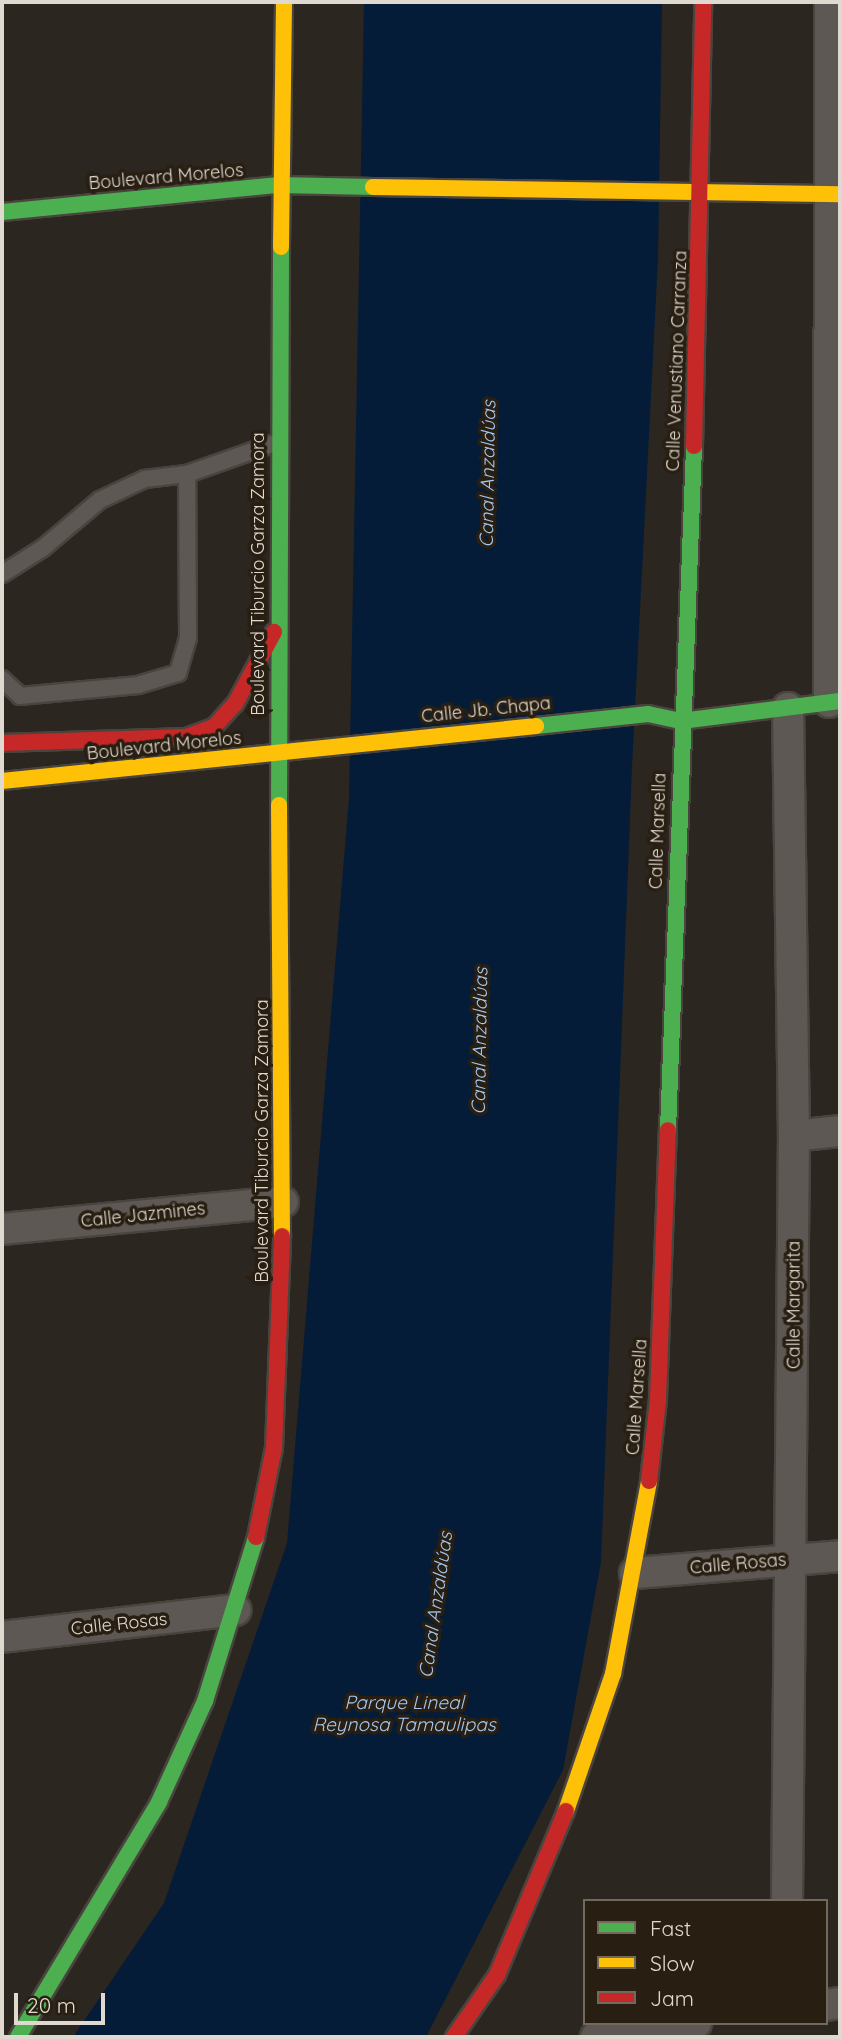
<!DOCTYPE html>
<html>
<head>
<meta charset="utf-8">
<style>
	body { margin:0 }
	#map { position:relative; width:842px; height:2039px; overflow:hidden; background:#2c2620; font-family:Quicksand,sans-serif }
	div>[style] { position:absolute }
	[style*='--x'] { left:calc(var(--x)*1px); top:calc(var(--y)*1px); width:calc(var(--w)*1px); rotate:calc(var(--a)*1deg) }
	.water>* { inset:0; background:#041c38 }
	.roads { filter:drop-shadow(2px 0 #49443e) drop-shadow(-2px 0 #49443e) drop-shadow(0 2px #49443e) drop-shadow(0 -2px #49443e) }
	.lane>* { height:16px; margin:-8px; padding:0 8px; transform-origin:8px; border-radius:8px; background:#5d5853 }
	.street>* { height:30px; margin:-15px; padding:0 15px; transform-origin:15px; border-radius:15px; background:#5d5853 }
	.fast>* { height:16px; margin:-8px; padding:0 8px; transform-origin:8px; border-radius:8px; background:#4caf50 }
	.slow>* { height:16px; margin:-8px; padding:0 8px; transform-origin:8px; border-radius:8px; background:#ffc107 }
	.jam>* { height:16px; margin:-8px; padding:0 8px; transform-origin:8px; border-radius:8px; background:#c62828 }
	span { translate:-50% -50%; white-space:nowrap; text-align:center; line-height:1.15; -webkit-text-stroke:7px #281e11; paint-order:stroke }
	.street-label { font-size:18px; color:#e0d9d0 }
	.water-label { font-size:19px; color:#a3c8f1; font-style:italic }
	.frame { position:absolute; inset:0; border:4px solid #e0d9d0; pointer-events:none }
	.legend { position:absolute; left:583px; top:1899px; width:245px; height:126px; box-sizing:border-box; background:#281e11; border:2px solid #72695d; margin:0; padding:9px 12px; list-style:none; font-size:21px; color:#e0d9d0 }
	.legend li { display:flex; align-items:center; gap:14px; height:35px }
	.legend b { width:35px; border:2px solid #72695d }
	.scale { position:absolute; left:14px; top:1993px; width:91px; height:32px; box-sizing:border-box; border:4px solid #e0d9d0; border-top:0; padding-left:9px; font-size:21px; line-height:24px; white-space:nowrap; color:#e0d9d0; -webkit-text-stroke:5px #281e11; paint-order:stroke }
</style>
</head>
<body>
<div id="map">
	<div class="water">
		<i style="clip-path:polygon(364px 2px,662px 2px,658px 259px,632px 767px,601px 1562px,563px 1770px,426px 2037px,73px 2037px,164px 1903px,287px 1543px,349px 798px)"></i>
	</div>
	<div class="roads">
		<div class="lane">
			<i style="--x:2;--y:574;--w:49;--a:-32.4"></i>
			<i style="--x:43;--y:548;--w:75;--a:-40.1"></i>
			<i style="--x:100;--y:500;--w:50;--a:-25"></i>
			<i style="--x:145;--y:479;--w:42;--a:-6.8"></i>
			<i style="--x:187;--y:474;--w:96;--a:-19.4"></i>
			<i style="--x:2;--y:679;--w:25;--a:43"></i>
			<i style="--x:20;--y:696;--w:119;--a:-5.3"></i>
			<i style="--x:138;--y:685;--w:42;--a:-16.7"></i>
			<i style="--x:178;--y:673;--w:36;--a:-74"></i>
			<i style="--x:188;--y:638;--w:164;--a:-90.3"></i>
		</div>
		<div class="street">
			<i style="--x:829;--y:702;--w:700;--a:-89.92"></i>
			<i style="--x:794;--y:1136;--w:46;--a:-6.2"></i>
			<i style="--x:2;--y:1229;--w:282;--a:-5.5"></i>
			<i style="--x:635;--y:1573;--w:206;--a:-4.7"></i>
			<i style="--x:2;--y:1637;--w:235;--a:-6.6"></i>
			<i style="--x:787;--y:1901;--w:765;--a:-89.48"></i>
			<i style="--x:794;--y:1136;--w:428;--a:-90.8"></i>
			<i style="--x:826;--y:2005;--w:14;--a:-8"></i>
			<i style="--x:596;--y:2037;--w:101;--a:-8"></i>
		</div>
		<div class="fast">
			<i style="--x:2;--y:212;--w:278;--a:-5.6"></i>
			<i style="--x:279;--y:185;--w:94;--a:1.2"></i>
			<i style="--x:536;--y:726;--w:113;--a:-6.1"></i>
			<i style="--x:648;--y:714;--w:34;--a:12"></i>
			<i style="--x:681;--y:721;--w:160;--a:-7.2"></i>
			<i style="--x:279;--y:805;--w:558;--a:-89.79"></i>
			<i style="--x:668;--y:1130;--w:684;--a:-87.82"></i>
			<i style="--x:18;--y:2037;--w:274;--a:-59"></i>
			<i style="--x:159;--y:1802;--w:111;--a:-65.5"></i>
			<i style="--x:205;--y:1701;--w:172;--a:-72.7"></i>
		</div>
		<div class="slow">
			<i style="--x:373;--y:187;--w:467;--a:0.9"></i>
			<i style="--x:281;--y:247;--w:245;--a:-89.3"></i>
			<i style="--x:2;--y:781;--w:537;--a:-5.88"></i>
			<i style="--x:279;--y:805;--w:431;--a:89.6"></i>
			<i style="--x:566;--y:1811;--w:145;--a:-71.1"></i>
			<i style="--x:613;--y:1674;--w:196;--a:-79.4"></i>
		</div>
		<div class="jam">
			<i style="--x:694;--y:446;--w:444;--a:-88.8"></i>
			<i style="--x:2;--y:743;--w:184;--a:-1.9"></i>
			<i style="--x:186;--y:737;--w:30;--a:-20"></i>
			<i style="--x:214;--y:727;--w:31;--a:-48"></i>
			<i style="--x:235;--y:704;--w:82;--a:-61.6"></i>
			<i style="--x:649;--y:1481;--w:82;--a:-83.7"></i>
			<i style="--x:658;--y:1399;--w:269;--a:-87.9"></i>
			<i style="--x:256;--y:1537;--w:91;--a:-78.6"></i>
			<i style="--x:274;--y:1448;--w:212;--a:-87.8"></i>
			<i style="--x:454;--y:2037;--w:75;--a:-55.3"></i>
			<i style="--x:497;--y:1975;--w:178;--a:-67.2"></i>
		</div>
	</div>
	<div class="street-label">
		<span style="left:166px;top:177px;rotate:-5deg">Boulevard Morelos</span>
		<span style="left:677px;top:361px;rotate:-88deg">Calle Venustiano Carranza</span>
		<span style="left:258px;top:574px;rotate:-90deg">Boulevard Tiburcio Garza Zamora</span>
		<span style="left:486px;top:710px;rotate:-6deg">Calle Jb. Chapa</span>
		<span style="left:164px;top:746px;rotate:-6deg">Boulevard Morelos</span>
		<span style="left:658px;top:831px;rotate:-88deg">Calle Marsella</span>
		<span style="left:262px;top:1141px;rotate:-90deg">Boulevard Tiburcio Garza Zamora</span>
		<span style="left:143px;top:1215px;rotate:-6deg">Calle Jazmines</span>
		<span style="left:794px;top:1305px;rotate:-90deg">Calle Margarita</span>
		<span style="left:637px;top:1397px;rotate:-86deg">Calle Marsella</span>
		<span style="left:738px;top:1564px;rotate:-5deg">Calle Rosas</span>
		<span style="left:119px;top:1624px;rotate:-6deg">Calle Rosas</span>
	</div>
	<div class="water-label">
		<span style="left:488px;top:474px;rotate:-89deg">Canal Anzaldúas</span>
		<span style="left:480px;top:1041px;rotate:-89deg">Canal Anzaldúas</span>
		<span style="left:436px;top:1605px;rotate:-82deg">Canal Anzaldúas</span>
		<span style="left:404px;top:1714px">Parque Lineal<br>Reynosa Tamaulipas</span>
	</div>
	<div class="frame"></div>
	<ul class="legend">
	<li><b style="height:9px;background:#4caf50"></b>Fast</li>
	<li><b style="height:9px;background:#ffc107"></b>Slow</li>
	<li><b style="height:9px;background:#c62828"></b>Jam</li>
	</ul>
	<div class="scale">20 m</div>
</div>
</body>
</html>
